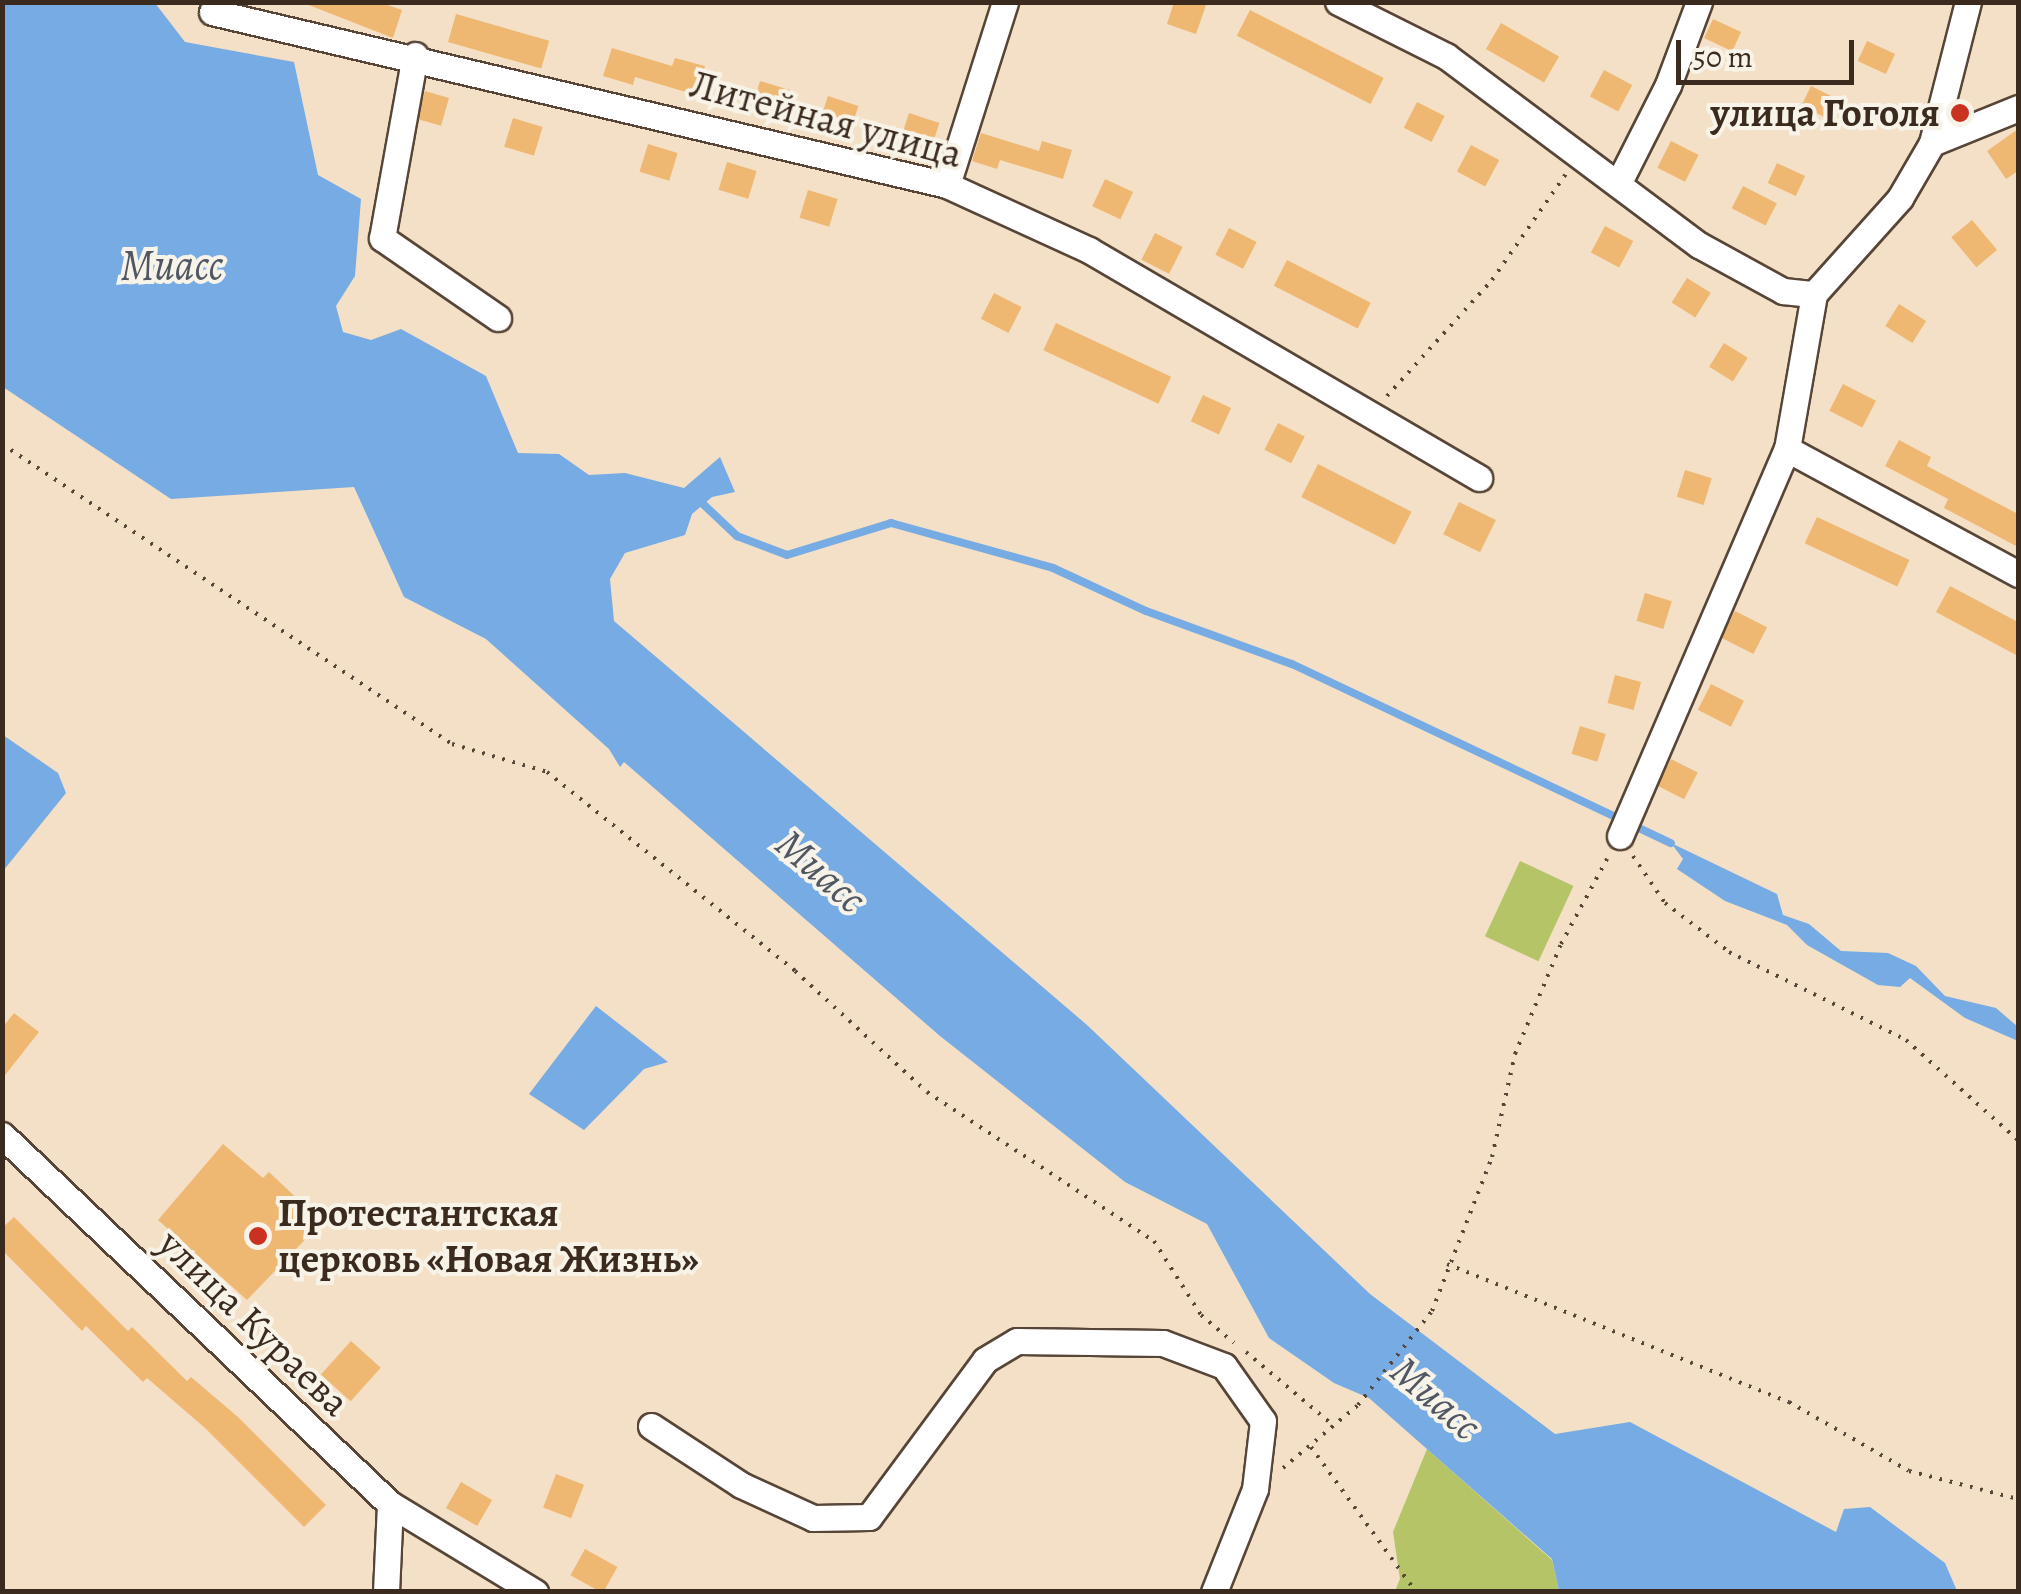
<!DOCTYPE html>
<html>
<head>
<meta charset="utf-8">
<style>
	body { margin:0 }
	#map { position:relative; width:2021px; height:1594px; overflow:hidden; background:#f3e0c6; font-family:Alegreya,serif }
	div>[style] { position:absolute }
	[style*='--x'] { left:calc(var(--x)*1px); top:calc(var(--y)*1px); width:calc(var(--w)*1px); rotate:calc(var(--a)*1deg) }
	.green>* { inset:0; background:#b5c467; transform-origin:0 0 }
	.water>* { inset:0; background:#76abe3 }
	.stream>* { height:8px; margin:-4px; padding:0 4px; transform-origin:4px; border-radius:4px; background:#76abe3 }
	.building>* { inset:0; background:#efb872; transform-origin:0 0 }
	.path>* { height:4px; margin-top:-2px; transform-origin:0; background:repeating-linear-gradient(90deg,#574537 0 2.5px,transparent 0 10.5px) }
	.roads { filter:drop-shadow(2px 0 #574537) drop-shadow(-2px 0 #574537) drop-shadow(0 2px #574537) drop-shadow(0 -2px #574537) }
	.minor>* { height:25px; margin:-12.5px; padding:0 12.5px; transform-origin:12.5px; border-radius:12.5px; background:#fff }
	.dots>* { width:28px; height:28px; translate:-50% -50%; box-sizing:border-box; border:5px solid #f7f3e8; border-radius:50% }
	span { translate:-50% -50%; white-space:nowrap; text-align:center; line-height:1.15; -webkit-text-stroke:8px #f7f3e8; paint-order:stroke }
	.poi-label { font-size:40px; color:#3b2a1e; font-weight:700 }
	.right { translate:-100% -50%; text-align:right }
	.left { translate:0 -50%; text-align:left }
	.street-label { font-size:40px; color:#3b2a1e }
	.water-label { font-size:42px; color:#505763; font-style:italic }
	.frame { position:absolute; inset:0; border:5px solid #3b2a1e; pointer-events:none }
	.scale { position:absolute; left:1676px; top:40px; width:178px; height:45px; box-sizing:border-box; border:5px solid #3b2a1e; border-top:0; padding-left:12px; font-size:30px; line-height:35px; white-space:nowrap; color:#3b2a1e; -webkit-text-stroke:8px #f7f3e8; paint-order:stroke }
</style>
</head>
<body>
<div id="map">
	<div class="green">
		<i style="left:1520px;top:861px;width:59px;height:83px;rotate:25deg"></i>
		<i style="clip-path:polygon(1427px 1449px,1552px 1560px,1559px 1591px,1395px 1591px,1400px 1579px,1393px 1532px)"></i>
	</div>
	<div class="water">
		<i style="clip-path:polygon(2px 3px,155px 3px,185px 42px,294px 62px,318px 175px,361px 199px,355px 276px,336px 306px,343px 332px,371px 340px,401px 329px,486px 376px,518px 453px,559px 454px,589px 475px,625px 473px,684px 488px,720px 457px,735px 492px,712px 497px,692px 514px,685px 535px,625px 553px,610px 579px,614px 621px,1087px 1025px,1370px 1294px,1555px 1434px,1630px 1422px,1836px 1532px,1844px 1509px,1870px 1507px,1945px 1563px,1957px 1591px,1559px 1591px,1552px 1559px,1369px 1398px,1334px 1383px,1269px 1338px,1207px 1224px,1125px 1182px,940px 1036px,624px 762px,620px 767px,609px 749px,486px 639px,404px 597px,354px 487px,171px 499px,3px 387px)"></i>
		<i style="clip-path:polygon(3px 735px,58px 773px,66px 793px,3px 871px)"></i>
		<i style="clip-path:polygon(1671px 843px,1777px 894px,1783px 915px,1809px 924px,1841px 951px,1888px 953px,1916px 966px,1945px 996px,1996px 1008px,2018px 1027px,2018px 1041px,1965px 1018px,1910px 978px,1900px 987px,1878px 985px,1807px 945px,1787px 925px,1725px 901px,1677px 869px,1683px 859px)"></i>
		<i style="clip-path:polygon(596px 1006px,668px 1062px,644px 1069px,584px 1130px,529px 1094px)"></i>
	</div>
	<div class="stream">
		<i style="--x:703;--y:504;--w:47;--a:43.3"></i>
		<i style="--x:737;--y:536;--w:53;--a:20.8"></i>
		<i style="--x:787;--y:555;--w:109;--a:-17.1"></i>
		<i style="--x:891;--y:523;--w:168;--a:15.5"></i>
		<i style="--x:1053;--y:568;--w:102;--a:24.8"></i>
		<i style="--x:1146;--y:611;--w:155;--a:20"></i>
		<i style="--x:1292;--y:664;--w:419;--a:25.3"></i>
	</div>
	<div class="building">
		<i style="clip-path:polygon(301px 2px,379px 2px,402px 10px,393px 38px)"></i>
		<i style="clip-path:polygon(1174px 2px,1207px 2px,1196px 34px,1167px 24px)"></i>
		<i style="left:1250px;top:10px;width:150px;height:29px;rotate:27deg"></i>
		<i style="left:456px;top:14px;width:97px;height:29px;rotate:16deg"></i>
		<i style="left:1713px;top:19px;width:31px;height:21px;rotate:25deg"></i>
		<i style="left:1501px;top:23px;width:67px;height:30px;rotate:30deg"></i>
		<i style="left:1867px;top:41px;width:31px;height:22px;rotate:25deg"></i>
		<i style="clip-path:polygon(612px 48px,672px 66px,675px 58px,705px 66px,696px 95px,635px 77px,633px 85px,603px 76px)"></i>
		<i style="left:1604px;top:70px;width:32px;height:30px;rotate:28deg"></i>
		<i style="left:760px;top:81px;width:31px;height:29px;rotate:17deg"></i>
		<i style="left:1811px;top:86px;width:30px;height:22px;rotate:26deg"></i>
		<i style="left:425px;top:91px;width:25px;height:29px;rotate:16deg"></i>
		<i style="left:828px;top:96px;width:32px;height:30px;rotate:18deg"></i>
		<i style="left:1417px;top:102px;width:31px;height:29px;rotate:27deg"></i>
		<i style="left:909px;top:113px;width:32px;height:30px;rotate:18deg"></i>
		<i style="left:513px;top:118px;width:31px;height:30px;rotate:17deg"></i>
		<i style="clip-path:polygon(2018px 129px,2018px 171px,2006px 179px,1987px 151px)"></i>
		<i style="clip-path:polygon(981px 133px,1039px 151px,1042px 141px,1072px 150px,1063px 179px,1000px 160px,997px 169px,972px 161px)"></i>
		<i style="left:1671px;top:141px;width:31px;height:30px;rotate:27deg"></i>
		<i style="left:648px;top:144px;width:31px;height:29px;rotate:17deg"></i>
		<i style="left:1471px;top:145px;width:32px;height:30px;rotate:28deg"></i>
		<i style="left:727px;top:162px;width:31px;height:29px;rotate:17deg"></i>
		<i style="left:1777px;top:163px;width:31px;height:22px;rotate:25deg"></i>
		<i style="left:1105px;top:179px;width:31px;height:30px;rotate:25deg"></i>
		<i style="left:1743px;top:186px;width:38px;height:25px;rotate:27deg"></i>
		<i style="left:808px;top:190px;width:31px;height:29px;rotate:17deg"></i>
		<i style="left:1972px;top:220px;width:39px;height:27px;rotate:50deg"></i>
		<i style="left:1605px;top:226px;width:32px;height:30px;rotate:28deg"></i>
		<i style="left:1229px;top:228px;width:31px;height:30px;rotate:27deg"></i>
		<i style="left:1155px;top:233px;width:31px;height:30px;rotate:27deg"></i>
		<i style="left:1287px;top:260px;width:94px;height:29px;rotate:27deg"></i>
		<i style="left:1687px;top:278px;width:28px;height:29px;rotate:32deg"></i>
		<i style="left:994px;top:293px;width:31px;height:29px;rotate:27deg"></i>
		<i style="left:1899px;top:304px;width:32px;height:26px;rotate:32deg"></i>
		<i style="left:1056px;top:323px;width:127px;height:30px;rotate:25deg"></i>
		<i style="left:1724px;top:343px;width:28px;height:28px;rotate:32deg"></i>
		<i style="left:1843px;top:384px;width:37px;height:30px;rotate:27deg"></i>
		<i style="left:1203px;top:395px;width:31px;height:29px;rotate:25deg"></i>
		<i style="left:1278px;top:423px;width:30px;height:30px;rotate:27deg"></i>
		<i style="clip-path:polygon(1899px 440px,1931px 457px,1927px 466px,2018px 514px,2018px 547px,1944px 508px,1948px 499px,1885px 466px)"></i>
		<i style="left:1318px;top:464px;width:105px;height:37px;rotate:27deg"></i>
		<i style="left:1685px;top:470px;width:28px;height:28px;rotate:17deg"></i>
		<i style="left:1459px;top:502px;width:41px;height:36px;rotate:26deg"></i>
		<i style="left:1817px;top:517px;width:102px;height:29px;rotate:25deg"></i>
		<i style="clip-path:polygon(1950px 586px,2018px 622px,2018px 656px,1936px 612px)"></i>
		<i style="left:1645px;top:593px;width:28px;height:29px;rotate:17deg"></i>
		<i style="left:1735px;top:611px;width:36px;height:30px;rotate:27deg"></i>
		<i style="left:1615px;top:675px;width:27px;height:29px;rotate:15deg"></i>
		<i style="left:1711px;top:684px;width:37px;height:29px;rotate:27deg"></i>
		<i style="left:1580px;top:726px;width:27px;height:29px;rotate:17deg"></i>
		<i style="left:1671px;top:759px;width:30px;height:30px;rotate:27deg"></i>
		<i style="clip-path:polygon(14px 1013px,39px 1032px,2px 1079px,2px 1028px)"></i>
		<i style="clip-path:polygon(223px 1144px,263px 1178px,269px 1172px,322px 1222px,247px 1300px,158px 1220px)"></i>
		<i style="clip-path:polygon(14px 1217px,128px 1331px,132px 1327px,187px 1381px,191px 1377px,238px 1417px,326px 1505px,304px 1527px,205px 1428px,147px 1378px,143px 1382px,86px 1326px,82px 1331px,2px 1250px,2px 1228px)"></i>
		<i style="left:351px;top:1341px;width:40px;height:45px;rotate:42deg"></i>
		<i style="left:556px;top:1474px;width:30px;height:36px;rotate:21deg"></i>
		<i style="left:461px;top:1482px;width:36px;height:30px;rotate:30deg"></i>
		<i style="left:585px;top:1549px;width:37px;height:30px;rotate:29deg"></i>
	</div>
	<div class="path">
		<i style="--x:1387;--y:396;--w:156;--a:-47.8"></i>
		<i style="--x:1492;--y:280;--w:129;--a:-55.1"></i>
		<i style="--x:2;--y:444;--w:541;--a:33.69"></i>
		<i style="--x:452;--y:744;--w:99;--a:16.4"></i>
		<i style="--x:547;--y:772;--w:318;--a:38.7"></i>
		<i style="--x:795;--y:971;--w:179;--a:42.5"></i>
		<i style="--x:927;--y:1092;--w:272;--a:33.3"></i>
		<i style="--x:1154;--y:1241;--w:88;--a:57.6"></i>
		<i style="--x:1201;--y:1315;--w:43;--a:40.3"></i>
		<i style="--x:1633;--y:856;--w:57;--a:55.8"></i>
		<i style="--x:1665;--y:903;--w:81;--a:37.4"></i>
		<i style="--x:1729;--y:952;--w:198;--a:26.4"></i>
		<i style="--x:1906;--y:1040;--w:150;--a:41.8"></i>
		<i style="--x:1447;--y:1264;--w:369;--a:22"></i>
		<i style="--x:1789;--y:1402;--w:138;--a:29.9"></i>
		<i style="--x:1909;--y:1471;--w:113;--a:14.4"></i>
		<i style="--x:1246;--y:1352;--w:115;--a:40.1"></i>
		<i style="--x:1311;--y:1447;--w:179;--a:54.1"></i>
		<i style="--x:1283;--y:1468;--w:98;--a:-40"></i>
		<i style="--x:1358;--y:1405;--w:120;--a:-51.8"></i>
		<i style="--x:1432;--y:1311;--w:165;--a:-68.7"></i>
		<i style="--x:1492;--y:1157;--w:106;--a:-77.4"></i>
		<i style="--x:1515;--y:1054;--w:119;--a:-67.3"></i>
		<i style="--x:1561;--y:944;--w:97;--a:-61.6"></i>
	</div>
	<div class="roads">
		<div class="minor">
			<i style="--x:1338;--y:2;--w:121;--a:26.6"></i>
			<i style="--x:1446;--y:56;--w:316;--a:36.8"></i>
			<i style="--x:1699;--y:245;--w:96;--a:28.7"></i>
			<i style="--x:1783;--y:291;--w:31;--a:6"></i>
			<i style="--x:212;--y:12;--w:755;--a:13.24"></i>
			<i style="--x:947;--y:185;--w:156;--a:24.6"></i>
			<i style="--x:1089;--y:250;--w:452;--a:30.3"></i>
			<i style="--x:415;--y:55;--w:186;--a:100.2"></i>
			<i style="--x:382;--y:238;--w:141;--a:34.6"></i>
			<i style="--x:1932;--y:143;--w:93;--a:-22.1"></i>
			<i style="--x:1618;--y:184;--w:111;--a:-63.2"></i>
			<i style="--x:1668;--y:85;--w:89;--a:-69.5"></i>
			<i style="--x:947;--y:185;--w:192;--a:-72.4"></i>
			<i style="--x:1787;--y:449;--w:157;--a:-80.1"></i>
			<i style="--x:1814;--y:294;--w:129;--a:-48.1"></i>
			<i style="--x:1900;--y:198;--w:64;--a:-59.8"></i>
			<i style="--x:1932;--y:143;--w:146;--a:-75.7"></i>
			<i style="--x:1620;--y:836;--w:421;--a:-66.7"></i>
			<i style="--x:1787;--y:449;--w:263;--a:28.4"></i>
			<i style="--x:2;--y:1135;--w:535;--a:43.56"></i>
			<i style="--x:390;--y:1504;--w:88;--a:92.6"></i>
			<i style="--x:651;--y:1426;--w:108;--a:33.2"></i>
			<i style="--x:741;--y:1485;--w:79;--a:24.6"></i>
			<i style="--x:813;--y:1518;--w:56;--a:-1"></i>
			<i style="--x:869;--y:1517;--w:195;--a:-53.5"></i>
			<i style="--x:985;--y:1360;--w:37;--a:-31"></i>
			<i style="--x:1017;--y:1341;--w:146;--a:0.8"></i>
			<i style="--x:1163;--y:1343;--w:65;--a:20.7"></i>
			<i style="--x:1224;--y:1366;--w:67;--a:54.7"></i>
			<i style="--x:1263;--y:1421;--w:68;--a:96.7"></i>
			<i style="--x:1255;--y:1489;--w:111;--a:111.7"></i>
			<i style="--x:390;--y:1504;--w:170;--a:31.3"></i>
		</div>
	</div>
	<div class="dots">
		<i style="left:1960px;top:113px;background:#c8321e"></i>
		<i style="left:258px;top:1236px;background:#c8321e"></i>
	</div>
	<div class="poi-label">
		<span class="right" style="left:1940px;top:113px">улица Гоголя</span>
		<span class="left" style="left:278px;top:1236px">Протестантская<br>церковь «Новая Жизнь»</span>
	</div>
	<div class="street-label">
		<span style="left:826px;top:119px;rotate:15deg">Литейная улица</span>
		<span style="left:254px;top:1323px;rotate:44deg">улица Кураева</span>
	</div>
	<div class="water-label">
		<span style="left:172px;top:265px">Миасс</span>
		<span style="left:821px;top:871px;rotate:41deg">Миасс</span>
		<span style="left:1436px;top:1398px;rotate:41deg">Миасс</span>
	</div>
	<div class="frame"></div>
	<div class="scale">50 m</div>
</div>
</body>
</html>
